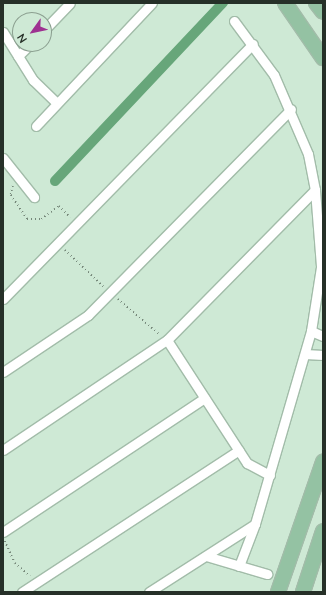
<!DOCTYPE html>
<html>
<head>
<meta charset="utf-8">
<style>
	body { margin:0 }
	#map { position:relative; width:326px; height:595px; overflow:hidden; background:#cee9d5; font-family:"Nunito Sans",sans-serif }
	div>[style] { position:absolute }
	[style*='--x'] { left:calc(var(--x)*1px); top:calc(var(--y)*1px); width:calc(var(--w)*1px); rotate:calc(var(--a)*1deg) }
	.canal>* { height:10px; margin:-5px; padding:0 5px; transform-origin:5px; border-radius:5px; background:#67a67a }
	.path>* { height:1.5px; margin-top:-0.75px; transform-origin:0; background:repeating-linear-gradient(90deg,#76887a 0 1px,transparent 0 4px) }
	.roads { filter:drop-shadow(1px 0 #a2bca9) drop-shadow(-1px 0 #a2bca9) drop-shadow(0 1px #a2bca9) drop-shadow(0 -1px #a2bca9) }
	.minor>* { height:9px; margin:-4.5px; padding:0 4.5px; transform-origin:4.5px; border-radius:4.5px; background:#fff }
	.primary>* { height:14px; margin:-7px; padding:0 7px; transform-origin:7px; border-radius:7px; background:#94c2a3 }
	span { translate:-50% -50%; white-space:nowrap; text-align:center; line-height:1.15; -webkit-text-stroke:4px #cee9d5; paint-order:stroke }
	.frame { position:absolute; inset:0; border:4px solid #263028; pointer-events:none }
	.north { position:absolute; left:12px; top:12px; width:40px; height:40px; box-sizing:border-box; background:#cee9d5; border:1px solid #8b9f90; border-radius:50%; rotate:237deg; font-size:11px; font-weight:700; line-height:16px; text-align:center; color:#263028 }
	.north::after { content:''; display:block; margin:auto; width:14px; height:18px; background:#9e3191; clip-path:polygon(50% 0,100% 100%,50% 72%,0 100%) }
</style>
</head>
<body>
<div id="map">
	<div class="canal">
		<i style="--x:55;--y:181;--w:245;--a:-46.7"></i>
	</div>
	<div class="path">
		<i style="--x:13;--y:186;--w:9;--a:103"></i>
		<i style="--x:11;--y:195;--w:29;--a:56"></i>
		<i style="--x:27;--y:219;--w:14;--a:0"></i>
		<i style="--x:41;--y:219;--w:22;--a:-36"></i>
		<i style="--x:59;--y:206;--w:16;--a:45"></i>
		<i style="--x:65;--y:250;--w:54;--a:43.5"></i>
		<i style="--x:118;--y:299;--w:54;--a:40.5"></i>
		<i style="--x:5;--y:541;--w:24;--a:66"></i>
		<i style="--x:15;--y:563;--w:20;--a:41"></i>
	</div>
	<div class="roads">
		<div class="minor">
			<i style="--x:234;--y:21;--w:67;--a:53.5"></i>
			<i style="--x:274;--y:75;--w:86;--a:66.7"></i>
			<i style="--x:308;--y:154;--w:37;--a:79"></i>
			<i style="--x:315;--y:190;--w:77;--a:85.5"></i>
			<i style="--x:321;--y:267;--w:65;--a:98.9"></i>
			<i style="--x:311;--y:331;--w:201;--a:106.2"></i>
			<i style="--x:255;--y:524;--w:45;--a:110.9"></i>
			<i style="--x:44;--y:30;--w:37;--a:-46"></i>
			<i style="--x:3;--y:32;--w:57;--a:58"></i>
			<i style="--x:33;--y:80;--w:33;--a:44"></i>
			<i style="--x:18;--y:56;--w:17;--a:-45"></i>
			<i style="--x:36;--y:126;--w:169;--a:-46.7"></i>
			<i style="--x:3;--y:158;--w:50;--a:51.5"></i>
			<i style="--x:3;--y:299;--w:357;--a:-45.6"></i>
			<i style="--x:311;--y:331;--w:13;--a:23"></i>
			<i style="--x:167;--y:340;--w:147;--a:57"></i>
			<i style="--x:247;--y:463;--w:26;--a:28"></i>
			<i style="--x:305;--y:354;--w:18;--a:3"></i>
			<i style="--x:3;--y:372;--w:102;--a:-33.8"></i>
			<i style="--x:88;--y:315;--w:289;--a:-45.4"></i>
			<i style="--x:3;--y:450;--w:197;--a:-33.9"></i>
			<i style="--x:167;--y:340;--w:211;--a:-45.4"></i>
			<i style="--x:3;--y:532;--w:242;--a:-33.6"></i>
			<i style="--x:206;--y:556;--w:64;--a:16.4"></i>
			<i style="--x:22;--y:592;--w:259;--a:-33.2"></i>
			<i style="--x:149;--y:592;--w:126;--a:-32.7"></i>
		</div>
		<div class="primary">
			<i style="--x:285;--y:3;--w:67;--a:55.4"></i>
			<i style="--x:316;--y:3;--w:11;--a:52"></i>
			<i style="--x:278;--y:592;--w:138;--a:-70.9"></i>
			<i style="--x:303;--y:592;--w:64;--a:-71.8"></i>
		</div>
	</div>
	<div class="frame"></div>
	<div class="north">N</div>
</div>
</body>
</html>
